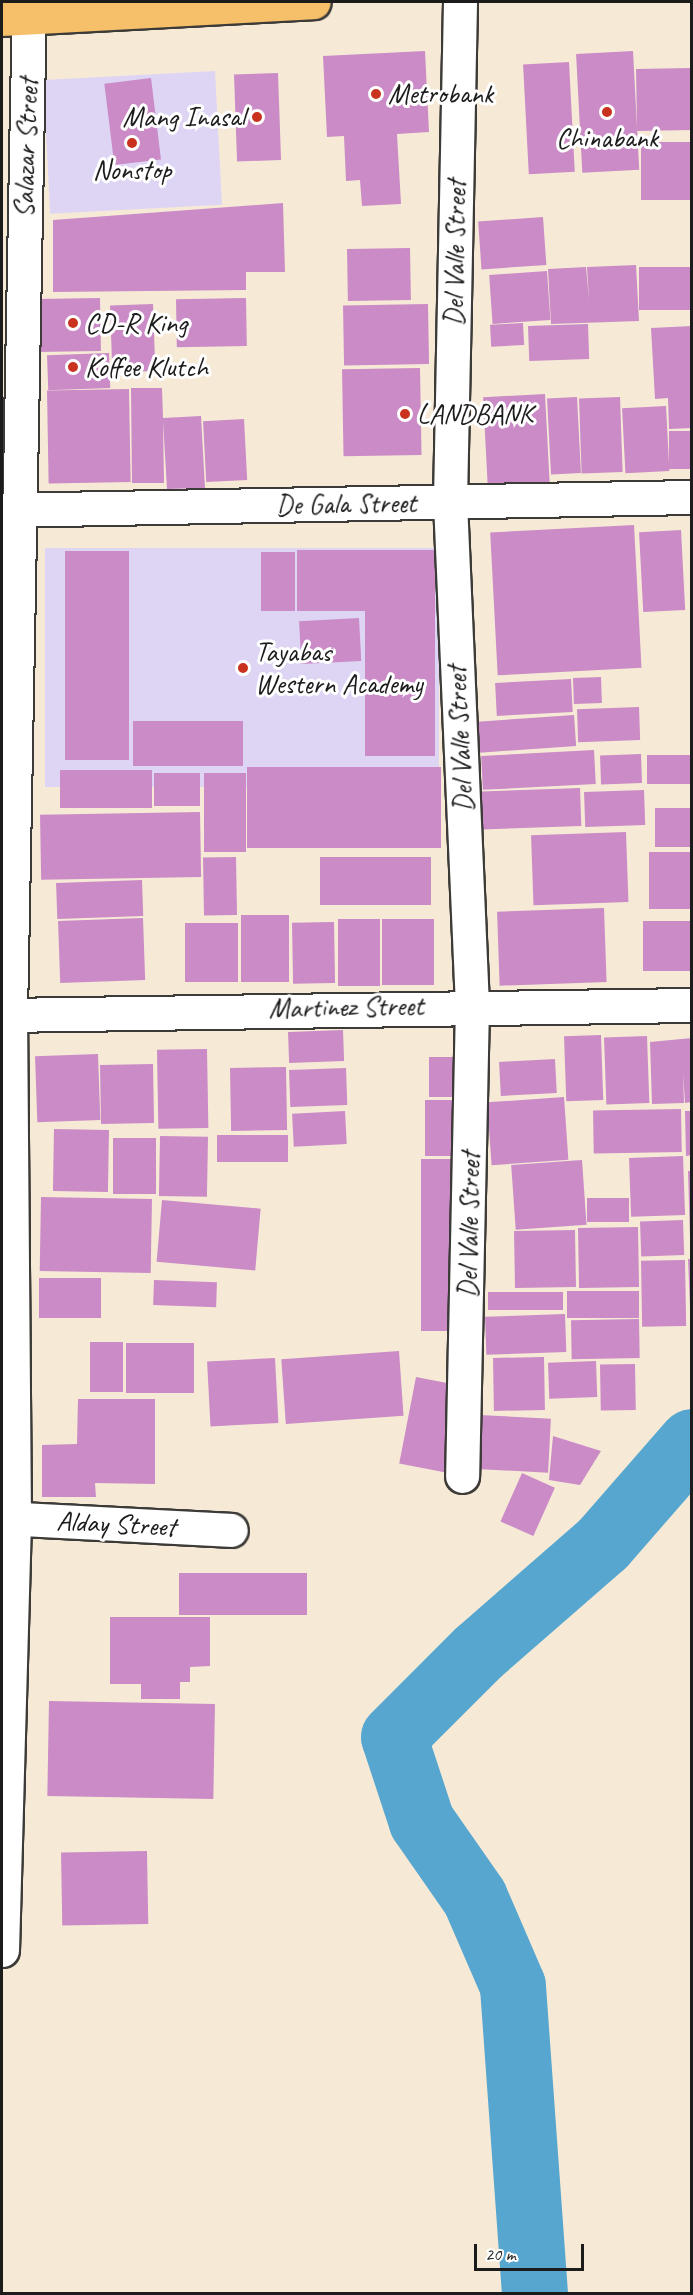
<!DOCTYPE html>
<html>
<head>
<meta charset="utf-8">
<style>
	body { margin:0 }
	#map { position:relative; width:693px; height:2295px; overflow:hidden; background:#f6ead6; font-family:Caveat,sans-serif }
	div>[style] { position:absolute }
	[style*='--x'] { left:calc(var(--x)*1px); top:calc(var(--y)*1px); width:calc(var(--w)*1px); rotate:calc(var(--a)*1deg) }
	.built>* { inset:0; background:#ded5f5; transform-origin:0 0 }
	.river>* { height:66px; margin:-33px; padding:0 33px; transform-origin:33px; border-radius:33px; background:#56a6d0 }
	.building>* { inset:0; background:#ca8bc7; transform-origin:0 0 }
	.roads { filter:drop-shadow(2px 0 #3d3b38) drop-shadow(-2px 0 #3d3b38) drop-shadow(0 2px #3d3b38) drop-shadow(0 -2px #3d3b38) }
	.minor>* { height:33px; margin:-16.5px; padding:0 16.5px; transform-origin:16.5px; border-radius:16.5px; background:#fff }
	.major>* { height:33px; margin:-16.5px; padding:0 16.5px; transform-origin:16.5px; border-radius:16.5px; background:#f6c06b }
	.dots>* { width:16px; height:16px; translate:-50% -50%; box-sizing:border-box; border:3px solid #fff; border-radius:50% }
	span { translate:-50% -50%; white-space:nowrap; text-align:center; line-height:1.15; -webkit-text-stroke:6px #fff; paint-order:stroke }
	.poi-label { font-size:28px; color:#1c1c1c }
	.left { translate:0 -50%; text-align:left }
	.right { translate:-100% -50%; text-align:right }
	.street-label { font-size:28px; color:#1c1c1c }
	.frame { position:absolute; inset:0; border:3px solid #1c1c1c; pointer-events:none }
	.scale { position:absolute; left:474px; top:2244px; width:110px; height:27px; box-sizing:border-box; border:3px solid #1c1c1c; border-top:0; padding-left:8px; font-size:18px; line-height:21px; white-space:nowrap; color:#1c1c1c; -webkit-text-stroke:4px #fff; paint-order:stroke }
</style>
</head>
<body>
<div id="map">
	<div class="built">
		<i style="left:215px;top:71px;width:134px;height:172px;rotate:87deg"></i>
		<i style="left:439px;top:548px;width:239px;height:394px;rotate:90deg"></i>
	</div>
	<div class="river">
		<i style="--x:535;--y:2294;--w:309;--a:-94.1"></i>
		<i style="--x:513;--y:1986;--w:96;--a:-113.4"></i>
		<i style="--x:475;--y:1898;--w:93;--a:-124.9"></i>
		<i style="--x:422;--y:1822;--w:89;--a:-108.2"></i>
		<i style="--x:394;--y:1737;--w:119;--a:-45"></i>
		<i style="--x:478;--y:1653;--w:166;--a:-41.1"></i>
		<i style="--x:603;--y:1544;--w:135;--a:-48.9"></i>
	</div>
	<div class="building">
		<i style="clip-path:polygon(425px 51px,429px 132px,397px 134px,401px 204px,362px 206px,360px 180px,346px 181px,344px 136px,327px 137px,323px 56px)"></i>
		<i style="left:633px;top:51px;width:119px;height:57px;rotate:87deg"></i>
		<i style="left:569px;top:62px;width:110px;height:46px;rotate:87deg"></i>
		<i style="left:691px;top:68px;width:62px;height:55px;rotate:89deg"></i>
		<i style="left:278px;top:73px;width:87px;height:44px;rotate:88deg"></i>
		<i style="left:151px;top:78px;width:82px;height:47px;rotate:83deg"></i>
		<i style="left:692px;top:142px;width:58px;height:51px;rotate:90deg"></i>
		<i style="clip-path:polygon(283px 203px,285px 272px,246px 272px,246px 290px,53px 292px,53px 220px)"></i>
		<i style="left:543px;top:217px;width:48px;height:65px;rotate:86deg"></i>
		<i style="left:410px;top:248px;width:52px;height:63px;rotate:89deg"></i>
		<i style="clip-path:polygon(636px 265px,639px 321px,551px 324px,548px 269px,586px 267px,589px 300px,587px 267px)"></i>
		<i style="left:692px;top:267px;width:43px;height:53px;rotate:90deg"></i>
		<i style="left:547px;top:271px;width:49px;height:58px;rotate:86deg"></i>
		<i style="left:100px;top:298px;width:53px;height:64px;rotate:89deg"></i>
		<i style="left:246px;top:298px;width:48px;height:70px;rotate:89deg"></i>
		<i style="left:153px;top:304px;width:67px;height:43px;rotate:88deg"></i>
		<i style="left:428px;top:304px;width:60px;height:85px;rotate:89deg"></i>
		<i style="left:523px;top:323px;width:22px;height:33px;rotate:87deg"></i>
		<i style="left:588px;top:324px;width:35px;height:60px;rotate:88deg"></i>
		<i style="clip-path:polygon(692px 326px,692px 428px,669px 429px,668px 398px,655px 399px,651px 328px)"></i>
		<i style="left:109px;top:353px;width:35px;height:62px;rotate:88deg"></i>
		<i style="left:420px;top:368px;width:87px;height:78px;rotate:89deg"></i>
		<i style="clip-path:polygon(131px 388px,162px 388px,163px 418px,201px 416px,205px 488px,167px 489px,163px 421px,164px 483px,132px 483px)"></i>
		<i style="left:129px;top:389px;width:93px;height:82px;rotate:89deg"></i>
		<i style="left:545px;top:394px;width:91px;height:62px;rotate:87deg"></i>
		<i style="left:577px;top:397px;width:76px;height:30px;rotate:87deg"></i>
		<i style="left:620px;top:397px;width:75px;height:41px;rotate:88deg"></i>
		<i style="left:666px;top:406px;width:65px;height:44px;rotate:87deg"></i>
		<i style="left:244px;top:419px;width:61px;height:41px;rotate:87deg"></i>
		<i style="left:692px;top:431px;width:38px;height:23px;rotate:90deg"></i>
		<i style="left:634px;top:525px;width:143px;height:144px;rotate:87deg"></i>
		<i style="left:681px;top:530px;width:80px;height:42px;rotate:87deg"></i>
		<i style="clip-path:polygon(297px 550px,435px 550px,435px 756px,365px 756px,365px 611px,297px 611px)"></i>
		<i style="left:65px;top:551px;width:64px;height:209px"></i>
		<i style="left:295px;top:552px;width:59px;height:34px;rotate:90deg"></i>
		<i style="left:359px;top:618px;width:43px;height:60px;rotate:87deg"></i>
		<i style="left:601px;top:677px;width:26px;height:28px;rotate:88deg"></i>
		<i style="left:571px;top:679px;width:33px;height:76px;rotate:87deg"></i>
		<i style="left:639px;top:707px;width:33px;height:62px;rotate:88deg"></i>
		<i style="left:574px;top:715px;width:31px;height:97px;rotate:86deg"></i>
		<i style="left:243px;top:721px;width:45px;height:110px;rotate:90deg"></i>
		<i style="left:594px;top:750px;width:34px;height:113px;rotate:87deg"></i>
		<i style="left:641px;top:754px;width:29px;height:41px;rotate:88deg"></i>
		<i style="left:692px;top:755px;width:29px;height:45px;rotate:90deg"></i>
		<i style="left:441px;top:767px;width:81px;height:194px;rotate:90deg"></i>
		<i style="left:152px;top:770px;width:38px;height:92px;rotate:90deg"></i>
		<i style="left:154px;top:773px;width:46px;height:33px"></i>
		<i style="left:204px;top:773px;width:42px;height:79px"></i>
		<i style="left:580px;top:788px;width:38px;height:99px;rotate:88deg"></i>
		<i style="left:644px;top:790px;width:35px;height:60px;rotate:88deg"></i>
		<i style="left:692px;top:808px;width:39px;height:37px;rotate:90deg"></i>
		<i style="left:200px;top:812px;width:65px;height:160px;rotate:89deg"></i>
		<i style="left:626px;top:832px;width:70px;height:95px;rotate:88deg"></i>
		<i style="left:692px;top:852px;width:57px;height:43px;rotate:90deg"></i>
		<i style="left:236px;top:857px;width:58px;height:33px;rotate:89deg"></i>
		<i style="left:431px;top:857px;width:48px;height:111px;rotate:90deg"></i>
		<i style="left:142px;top:880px;width:36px;height:86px;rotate:88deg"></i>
		<i style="left:604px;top:908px;width:74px;height:107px;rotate:88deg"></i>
		<i style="left:289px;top:915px;width:67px;height:48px;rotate:90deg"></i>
		<i style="left:143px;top:918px;width:62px;height:85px;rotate:88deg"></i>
		<i style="left:380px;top:919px;width:67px;height:42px;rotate:90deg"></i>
		<i style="left:382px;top:919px;width:52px;height:66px"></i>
		<i style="left:692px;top:921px;width:50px;height:49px;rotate:90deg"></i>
		<i style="left:334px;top:922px;width:61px;height:42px;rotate:89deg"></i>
		<i style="left:185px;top:923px;width:53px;height:59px"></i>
		<i style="left:343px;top:1030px;width:31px;height:55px;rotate:88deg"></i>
		<i style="left:601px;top:1035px;width:65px;height:37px;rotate:88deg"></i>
		<i style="left:647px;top:1036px;width:67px;height:43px;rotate:88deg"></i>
		<i style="clip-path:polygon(692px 1038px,692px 1102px,685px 1103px,683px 1073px,684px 1103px,652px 1104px,650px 1042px)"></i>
		<i style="left:207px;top:1049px;width:79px;height:50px;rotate:89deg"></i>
		<i style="left:98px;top:1054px;width:66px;height:63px;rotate:88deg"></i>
		<i style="left:429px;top:1057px;width:39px;height:40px"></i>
		<i style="left:555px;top:1059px;width:34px;height:56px;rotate:87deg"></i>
		<i style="left:153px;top:1064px;width:59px;height:53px;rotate:89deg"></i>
		<i style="left:286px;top:1067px;width:63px;height:56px;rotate:89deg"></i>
		<i style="left:346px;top:1068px;width:37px;height:57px;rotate:88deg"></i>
		<i style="left:564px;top:1097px;width:63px;height:77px;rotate:86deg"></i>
		<i style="left:461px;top:1100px;width:56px;height:36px;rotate:90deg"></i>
		<i style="left:681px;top:1109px;width:43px;height:88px;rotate:89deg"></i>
		<i style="left:345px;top:1111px;width:33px;height:53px;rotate:87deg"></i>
		<i style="clip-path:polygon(685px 1111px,692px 1111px,692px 1155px,686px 1156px)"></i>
		<i style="left:54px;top:1129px;width:55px;height:62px;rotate:1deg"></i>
		<i style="left:288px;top:1135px;width:27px;height:71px;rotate:90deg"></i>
		<i style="left:160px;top:1136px;width:48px;height:60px;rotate:1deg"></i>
		<i style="left:113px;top:1138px;width:43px;height:56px"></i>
		<i style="left:683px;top:1156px;width:59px;height:54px;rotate:88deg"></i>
		<i style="left:421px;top:1159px;width:36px;height:172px"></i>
		<i style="left:582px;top:1160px;width:65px;height:71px;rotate:86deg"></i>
		<i style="clip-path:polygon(688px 1171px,692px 1171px,692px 1238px,690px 1238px)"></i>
		<i style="left:41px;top:1197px;width:111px;height:74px;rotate:1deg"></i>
		<i style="left:629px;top:1198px;width:24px;height:42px;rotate:90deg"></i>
		<i style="left:162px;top:1200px;width:99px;height:62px;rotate:5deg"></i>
		<i style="left:683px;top:1220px;width:35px;height:43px;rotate:88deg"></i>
		<i style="left:638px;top:1227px;width:60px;height:60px;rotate:89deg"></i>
		<i style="left:575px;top:1230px;width:57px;height:61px;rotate:89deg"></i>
		<i style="clip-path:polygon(688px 1259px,692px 1259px,692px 1307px,690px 1307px)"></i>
		<i style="left:685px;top:1260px;width:66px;height:44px;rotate:89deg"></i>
		<i style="left:101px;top:1278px;width:40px;height:62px;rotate:90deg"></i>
		<i style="left:154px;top:1280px;width:63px;height:25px;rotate:2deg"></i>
		<i style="left:639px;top:1291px;width:27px;height:72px;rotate:90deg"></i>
		<i style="left:563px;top:1292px;width:18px;height:75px;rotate:90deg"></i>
		<i style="left:565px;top:1314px;width:38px;height:80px;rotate:88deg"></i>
		<i style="left:639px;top:1319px;width:39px;height:68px;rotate:89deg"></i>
		<i style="left:90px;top:1342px;width:33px;height:50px"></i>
		<i style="left:126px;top:1343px;width:68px;height:50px"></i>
		<i style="left:399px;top:1351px;width:65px;height:118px;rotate:86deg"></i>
		<i style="left:544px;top:1357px;width:53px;height:51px;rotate:89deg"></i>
		<i style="left:275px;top:1358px;width:65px;height:68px;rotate:87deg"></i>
		<i style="left:596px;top:1361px;width:36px;height:48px;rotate:88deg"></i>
		<i style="left:635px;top:1364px;width:46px;height:35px;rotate:89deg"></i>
		<i style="left:416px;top:1377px;width:46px;height:88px;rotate:11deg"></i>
		<i style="clip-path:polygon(78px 1399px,155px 1399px,155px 1484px,95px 1483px,96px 1497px,42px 1497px,42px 1445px,77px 1444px)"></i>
		<i style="left:479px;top:1415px;width:72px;height:54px;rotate:3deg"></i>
		<i style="clip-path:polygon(553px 1436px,601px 1451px,580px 1485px,549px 1480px)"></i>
		<i style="left:522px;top:1473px;width:36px;height:53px;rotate:24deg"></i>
		<i style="left:179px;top:1573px;width:128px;height:42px"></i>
		<i style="clip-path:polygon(110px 1617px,210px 1617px,210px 1666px,190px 1667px,190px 1682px,180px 1682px,180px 1699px,141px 1699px,141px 1684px,110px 1684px)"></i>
		<i style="left:49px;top:1701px;width:166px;height:95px;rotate:1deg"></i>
		<i style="left:147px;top:1851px;width:73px;height:86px;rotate:89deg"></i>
	</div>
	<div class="roads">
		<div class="minor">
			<i style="--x:460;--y:2;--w:500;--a:91.15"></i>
			<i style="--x:450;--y:502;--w:503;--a:87.5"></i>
			<i style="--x:472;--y:1005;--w:471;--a:91.2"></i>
			<i style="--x:2;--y:510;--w:690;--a:-1.08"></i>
			<i style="--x:2;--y:1015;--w:690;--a:-0.83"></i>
			<i style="--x:2;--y:1518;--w:229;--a:3"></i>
			<i style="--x:2;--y:1950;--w:431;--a:-88.4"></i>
			<i style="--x:14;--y:1519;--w:504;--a:-90.45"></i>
			<i style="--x:10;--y:1015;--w:1013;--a:-88.93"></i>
		</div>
		<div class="major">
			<i style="--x:2;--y:19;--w:312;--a:-3.1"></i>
		</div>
	</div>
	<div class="dots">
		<i style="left:376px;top:94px;background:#c8321e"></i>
		<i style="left:607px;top:112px;background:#c8321e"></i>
		<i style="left:257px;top:117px;background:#c8321e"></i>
		<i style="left:132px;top:143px;background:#c8321e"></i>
		<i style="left:73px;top:323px;background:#c8321e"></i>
		<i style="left:73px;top:367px;background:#c8321e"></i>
		<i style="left:405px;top:414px;background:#c8321e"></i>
		<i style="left:243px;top:668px;background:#c8321e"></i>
	</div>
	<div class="poi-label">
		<span class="left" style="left:388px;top:94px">Metrobank</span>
		<span class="right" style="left:245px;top:117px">Mang Inasal</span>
		<span style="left:607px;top:138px">Chinabank</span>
		<span style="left:132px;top:170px">Nonstop</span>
		<span class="left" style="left:85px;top:323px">CD-R King</span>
		<span class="left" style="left:85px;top:367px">Koffee Klutch</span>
		<span class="left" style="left:417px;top:414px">LANDBANK</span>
		<span class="left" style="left:255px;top:668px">Tayabas<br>Western Academy</span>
	</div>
	<div class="street-label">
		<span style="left:26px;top:148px;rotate:-88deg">Salazar Street</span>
		<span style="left:455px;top:253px;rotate:-89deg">Del Valle Street</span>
		<span style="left:346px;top:504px;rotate:-1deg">De Gala Street</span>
		<span style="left:460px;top:739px;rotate:-93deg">Del Valle Street</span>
		<span style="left:346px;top:1007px;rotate:-1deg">Martinez Street</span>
		<span style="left:469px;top:1225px;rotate:-89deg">Del Valle Street</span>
		<span style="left:116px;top:1524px;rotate:3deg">Alday Street</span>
	</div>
	<div class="frame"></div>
	<div class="scale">20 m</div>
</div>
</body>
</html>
